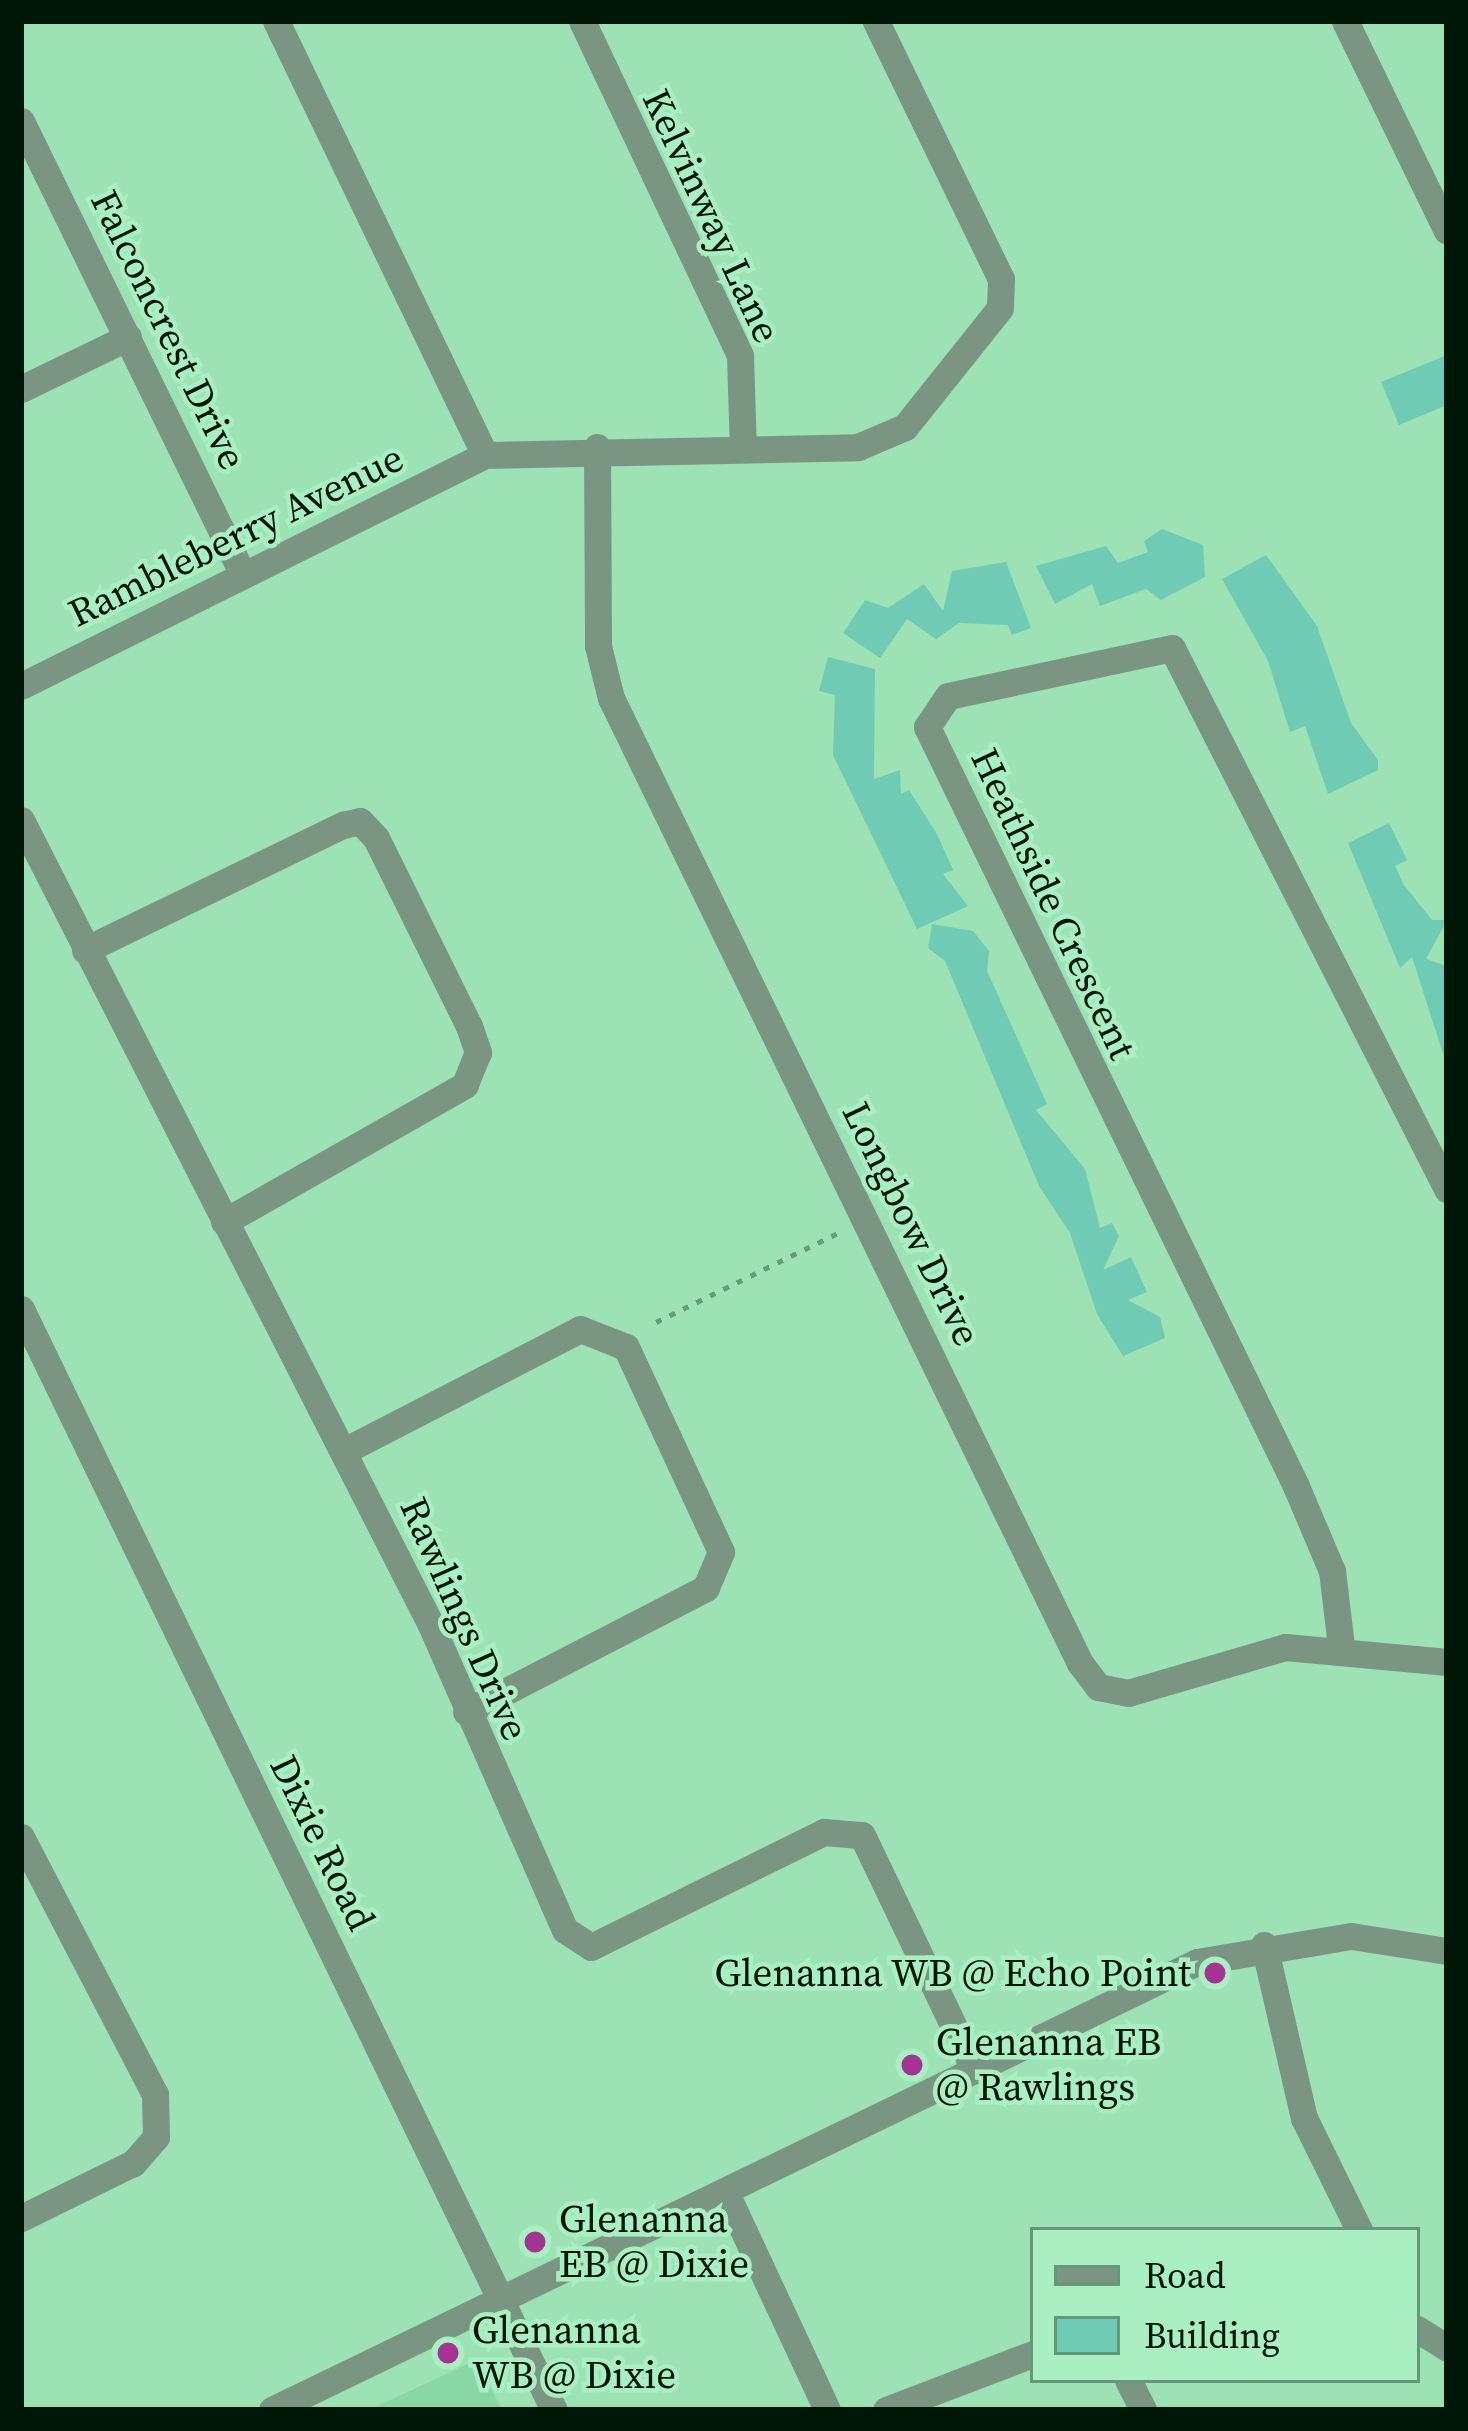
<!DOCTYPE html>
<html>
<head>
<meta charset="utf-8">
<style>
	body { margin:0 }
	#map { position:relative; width:1468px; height:2431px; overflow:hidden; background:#9ce2b4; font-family:"Source Serif 4",serif }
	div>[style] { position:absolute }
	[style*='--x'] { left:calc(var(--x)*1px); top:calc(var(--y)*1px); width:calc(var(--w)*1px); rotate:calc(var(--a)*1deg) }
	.built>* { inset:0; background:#8ad7a6 }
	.building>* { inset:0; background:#70cbb4 }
	.path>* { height:4.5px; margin-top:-2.25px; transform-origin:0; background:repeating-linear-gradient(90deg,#669c78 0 6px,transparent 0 15px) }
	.minor>* { height:27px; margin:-13.5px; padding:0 13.5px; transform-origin:13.5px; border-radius:13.5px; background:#7a9683 }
	.dots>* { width:33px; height:33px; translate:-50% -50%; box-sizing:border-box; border:6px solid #a9efc1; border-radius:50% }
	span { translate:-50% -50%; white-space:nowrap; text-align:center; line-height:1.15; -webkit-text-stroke:9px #a9efc1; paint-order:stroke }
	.street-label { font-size:39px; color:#001607 }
	.poi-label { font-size:39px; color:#001607 }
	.right { translate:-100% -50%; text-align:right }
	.left { translate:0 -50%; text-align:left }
	.frame { position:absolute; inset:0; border:24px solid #001607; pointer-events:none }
	.legend { position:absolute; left:1030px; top:2227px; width:390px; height:156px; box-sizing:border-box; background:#a9efc1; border:3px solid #659877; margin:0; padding:15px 21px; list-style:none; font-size:36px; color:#001607 }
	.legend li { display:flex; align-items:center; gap:24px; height:60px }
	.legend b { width:60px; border:3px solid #659877 }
</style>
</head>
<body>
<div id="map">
	<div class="built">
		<i style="clip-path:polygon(476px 2360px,502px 2410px,369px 2410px)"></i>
	</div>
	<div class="building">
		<i style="clip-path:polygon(1447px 355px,1447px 405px,1399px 425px,1381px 382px)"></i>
		<i style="clip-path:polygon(1162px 529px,1203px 545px,1205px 577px,1161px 600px,1146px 589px,1100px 606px,1092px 584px,1055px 604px,1036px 566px,1106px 546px,1118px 563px,1148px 552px,1144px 541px)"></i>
		<i style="clip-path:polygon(1266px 555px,1317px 626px,1351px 723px,1378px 760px,1378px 770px,1328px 794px,1305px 726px,1290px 732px,1268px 661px,1222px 579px)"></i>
		<i style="clip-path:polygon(1006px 562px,1031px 628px,1012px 635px,1008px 625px,959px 623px,936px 639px,907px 619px,880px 658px,843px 633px,865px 600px,888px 608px,924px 584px,943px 611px,952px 571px)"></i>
		<i style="clip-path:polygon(828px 657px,875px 669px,874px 779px,900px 770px,901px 794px,909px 790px,937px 834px,953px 870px,943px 874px,968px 906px,917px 929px,833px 755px,835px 695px,819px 691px)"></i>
		<i style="clip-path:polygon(1389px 823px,1407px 860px,1395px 866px,1404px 885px,1432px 920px,1447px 920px,1426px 959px,1447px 966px,1447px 1066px,1412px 957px,1400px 968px,1348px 843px)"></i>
		<i style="clip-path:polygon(932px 924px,973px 931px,989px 951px,987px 971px,1047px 1104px,1036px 1110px,1085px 1169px,1100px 1228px,1112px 1223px,1119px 1236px,1103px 1270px,1131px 1257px,1147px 1292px,1128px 1300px,1160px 1317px,1165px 1338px,1123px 1356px,1097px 1314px,1070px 1233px,1039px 1186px,945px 961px,928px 948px)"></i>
	</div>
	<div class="path">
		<i style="--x:656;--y:1322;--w:207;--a:-26.1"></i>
	</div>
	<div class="minor">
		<i style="--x:276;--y:21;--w:482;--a:64.3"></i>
		<i style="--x:582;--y:21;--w:370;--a:64.7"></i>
		<i style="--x:740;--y:356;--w:93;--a:88.2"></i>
		<i style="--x:1345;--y:21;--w:233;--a:64.1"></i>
		<i style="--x:21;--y:121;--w:505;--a:63.94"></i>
		<i style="--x:21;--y:389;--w:119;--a:-25.9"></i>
		<i style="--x:597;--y:447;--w:199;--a:89.7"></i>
		<i style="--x:598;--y:646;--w:54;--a:76"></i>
		<i style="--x:611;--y:698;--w:1073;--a:64.08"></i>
		<i style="--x:1080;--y:1663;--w:30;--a:53"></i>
		<i style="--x:1098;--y:1687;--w:31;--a:11"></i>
		<i style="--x:1128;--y:1693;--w:164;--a:-16.3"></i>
		<i style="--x:1285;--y:1647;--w:163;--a:5.3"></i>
		<i style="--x:21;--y:686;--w:518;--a:-26.47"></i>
		<i style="--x:485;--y:455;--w:373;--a:-1.2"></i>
		<i style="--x:858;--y:447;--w:51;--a:-23.1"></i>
		<i style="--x:905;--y:427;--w:152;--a:-51.4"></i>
		<i style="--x:1000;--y:308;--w:29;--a:-88"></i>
		<i style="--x:1001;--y:279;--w:287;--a:-115.9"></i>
		<i style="--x:21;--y:820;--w:903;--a:63.01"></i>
		<i style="--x:431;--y:1625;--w:333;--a:66.3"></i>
		<i style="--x:565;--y:1930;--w:31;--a:33"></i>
		<i style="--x:591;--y:1947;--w:260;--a:-26.3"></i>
		<i style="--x:824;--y:1832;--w:38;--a:5"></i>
		<i style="--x:862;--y:1835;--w:259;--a:64.4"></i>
		<i style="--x:85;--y:950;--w:287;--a:-25.9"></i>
		<i style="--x:343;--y:825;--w:17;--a:-13"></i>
		<i style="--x:360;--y:821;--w:23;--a:47"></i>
		<i style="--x:376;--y:838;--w:210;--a:63.7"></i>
		<i style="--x:469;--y:1026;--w:28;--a:71"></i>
		<i style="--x:478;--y:1052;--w:35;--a:112"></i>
		<i style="--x:465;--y:1085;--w:277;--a:150.4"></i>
		<i style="--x:21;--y:1309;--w:1223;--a:64.17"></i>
		<i style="--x:344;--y:1451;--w:266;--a:-27.3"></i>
		<i style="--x:580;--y:1329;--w:49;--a:21.4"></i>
		<i style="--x:626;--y:1347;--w:226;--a:65.1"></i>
		<i style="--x:721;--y:1552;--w:39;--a:113"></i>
		<i style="--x:706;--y:1588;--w:270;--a:152.7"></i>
		<i style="--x:1341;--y:1646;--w:76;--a:-96.8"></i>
		<i style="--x:1332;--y:1571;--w:92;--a:-113"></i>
		<i style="--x:1296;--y:1486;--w:844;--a:-115.93"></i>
		<i style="--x:927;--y:727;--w:37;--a:-56"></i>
		<i style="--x:948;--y:696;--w:229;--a:-12.1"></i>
		<i style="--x:1172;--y:648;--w:607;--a:63.05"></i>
		<i style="--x:21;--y:1837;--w:290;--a:62.5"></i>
		<i style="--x:155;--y:2094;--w:43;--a:88.7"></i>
		<i style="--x:156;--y:2137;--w:35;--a:131"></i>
		<i style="--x:133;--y:2163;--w:125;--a:153.8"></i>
		<i style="--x:1264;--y:1945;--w:178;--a:77"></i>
		<i style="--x:1304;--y:2118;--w:125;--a:63.8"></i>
		<i style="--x:726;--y:2193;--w:239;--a:65"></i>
		<i style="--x:1417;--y:2329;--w:36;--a:32"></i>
		<i style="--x:1128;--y:2380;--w:34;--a:63"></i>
		<i style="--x:272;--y:2410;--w:1028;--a:-25.84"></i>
		<i style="--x:1197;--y:1962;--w:156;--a:-9.6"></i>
		<i style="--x:1351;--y:1936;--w:97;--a:8.9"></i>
		<i style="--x:886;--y:2410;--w:157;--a:-20.9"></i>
	</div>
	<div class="dots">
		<i style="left:1215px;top:1973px;background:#a43492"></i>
		<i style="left:912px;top:2065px;background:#a43492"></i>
		<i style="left:535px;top:2242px;background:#a43492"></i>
		<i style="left:448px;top:2353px;background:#a43492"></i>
	</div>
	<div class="street-label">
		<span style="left:711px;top:216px;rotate:65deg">Kelvinway Lane</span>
		<span style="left:168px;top:330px;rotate:64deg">Falconcrest Drive</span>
		<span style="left:236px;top:536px;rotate:-26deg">Rambleberry Avenue</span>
		<span style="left:1053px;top:904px;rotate:65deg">Heathside Crescent</span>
		<span style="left:911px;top:1224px;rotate:64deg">Longbow Drive</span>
		<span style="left:464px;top:1619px;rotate:66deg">Rawlings Drive</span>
		<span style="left:322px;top:1843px;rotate:64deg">Dixie Road</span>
	</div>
	<div class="poi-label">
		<span class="right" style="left:1191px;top:1973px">Glenanna WB @ Echo Point</span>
		<span class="left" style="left:936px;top:2065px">Glenanna EB<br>@ Rawlings</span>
		<span class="left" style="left:559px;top:2242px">Glenanna<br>EB @ Dixie</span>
		<span class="left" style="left:472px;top:2353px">Glenanna<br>WB @ Dixie</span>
	</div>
	<div class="frame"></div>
	<ul class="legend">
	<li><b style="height:15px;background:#7a9683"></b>Road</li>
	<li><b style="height:33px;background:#70cbb4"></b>Building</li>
	</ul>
</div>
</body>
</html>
